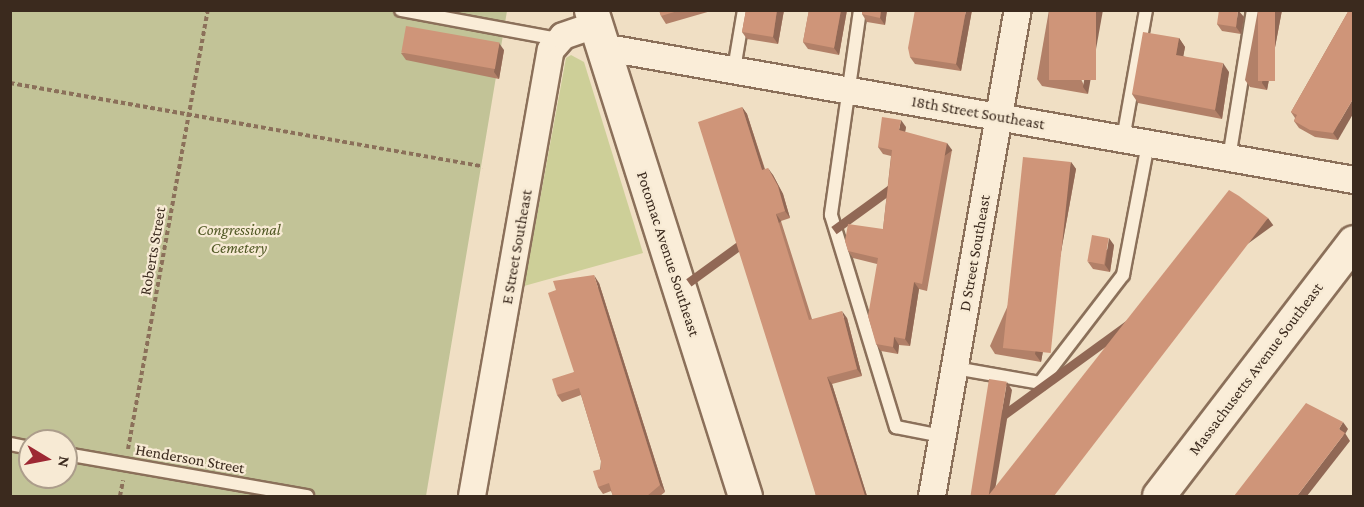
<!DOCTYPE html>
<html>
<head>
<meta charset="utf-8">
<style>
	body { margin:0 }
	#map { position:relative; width:1364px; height:507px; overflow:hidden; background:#f0dfc4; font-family:"Crimson Pro",serif }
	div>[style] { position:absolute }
	.green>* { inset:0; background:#cdcf98 }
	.cemetery>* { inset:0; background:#c2c397 }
	.path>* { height:4px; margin-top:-2px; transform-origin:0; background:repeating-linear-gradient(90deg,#8b705a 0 4.5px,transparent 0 7.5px) }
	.roads { filter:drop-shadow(2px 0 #8b705a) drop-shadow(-2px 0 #8b705a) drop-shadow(0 2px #8b705a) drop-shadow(0 -2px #8b705a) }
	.service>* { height:12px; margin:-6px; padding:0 6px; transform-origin:6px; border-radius:6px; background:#faedd8 }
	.minor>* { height:26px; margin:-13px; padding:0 13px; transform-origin:13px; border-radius:13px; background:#faedd8 }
	.tertiary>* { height:32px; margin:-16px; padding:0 16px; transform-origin:16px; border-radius:16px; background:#faedd8 }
	.secondary>* { height:33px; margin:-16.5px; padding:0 16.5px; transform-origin:16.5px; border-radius:16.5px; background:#faedd8 }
	.wall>* { inset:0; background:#b28068 }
	.shaded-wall>* { inset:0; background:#916855; transform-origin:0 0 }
	.building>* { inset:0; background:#cf9579; transform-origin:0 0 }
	span { translate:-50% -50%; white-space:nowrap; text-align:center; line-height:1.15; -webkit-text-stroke:4.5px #f7ead4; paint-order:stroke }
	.street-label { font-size:16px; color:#3b2a1e }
	.park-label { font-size:16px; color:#505824; font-style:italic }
	.frame { position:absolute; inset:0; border:12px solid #3b2a1e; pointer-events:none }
	.north { position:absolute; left:18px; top:429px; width:60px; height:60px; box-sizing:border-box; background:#f7ead4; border:2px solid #ac9d8b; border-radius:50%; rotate:100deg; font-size:16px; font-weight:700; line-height:24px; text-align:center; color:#3b2a1e }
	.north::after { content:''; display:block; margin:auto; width:21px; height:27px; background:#9d2833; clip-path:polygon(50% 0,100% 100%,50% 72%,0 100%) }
</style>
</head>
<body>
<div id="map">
	<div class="green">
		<i style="clip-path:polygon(571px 55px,584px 62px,643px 253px,524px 286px,566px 58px)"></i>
	</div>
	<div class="cemetery">
		<i style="clip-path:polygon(evenodd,10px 11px,507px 11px,426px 496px,11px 496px,10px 11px,30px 441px,66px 441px,66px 477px,30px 477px,30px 441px)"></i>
	</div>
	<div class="path">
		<i style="left:10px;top:83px;width:480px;rotate:10deg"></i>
		<i style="left:128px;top:449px;width:446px;rotate:-79.7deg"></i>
		<i style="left:120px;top:496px;width:16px;rotate:-79deg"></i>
	</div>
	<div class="roads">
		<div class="service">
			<i style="left:401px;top:10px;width:160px;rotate:10.5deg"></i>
			<i style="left:860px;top:10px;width:207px;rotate:98.1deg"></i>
			<i style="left:831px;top:215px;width:222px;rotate:73deg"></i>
			<i style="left:896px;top:427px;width:47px;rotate:11.1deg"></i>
			<i style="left:734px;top:69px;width:60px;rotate:-80.4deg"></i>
			<i style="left:1123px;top:139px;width:131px;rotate:-79.9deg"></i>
			<i style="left:1229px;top:158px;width:150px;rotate:-80.8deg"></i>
			<i style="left:955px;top:368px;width:86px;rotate:10deg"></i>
			<i style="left:1040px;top:383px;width:136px;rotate:-52.5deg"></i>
			<i style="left:1123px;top:275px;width:133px;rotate:-79.2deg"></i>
			<i style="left:10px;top:444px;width:20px;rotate:11deg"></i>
			<i style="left:66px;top:454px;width:245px;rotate:9.9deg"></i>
		</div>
		<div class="minor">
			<i style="left:602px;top:47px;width:764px;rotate:10.03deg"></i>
			<i style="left:472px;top:496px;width:453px;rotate:-80deg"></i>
			<i style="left:551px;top:50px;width:18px;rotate:-49deg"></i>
			<i style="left:563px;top:36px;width:34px;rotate:-19deg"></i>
			<i style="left:932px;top:496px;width:494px;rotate:-80deg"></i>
		</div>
		<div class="tertiary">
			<i style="left:1159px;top:496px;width:320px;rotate:-52.5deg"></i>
		</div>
		<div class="secondary">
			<i style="left:591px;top:10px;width:510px;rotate:72.42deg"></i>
		</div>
	</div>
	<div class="wall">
		<i style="clip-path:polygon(659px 10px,711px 11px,666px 24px,661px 16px)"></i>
		<i style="clip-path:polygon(746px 10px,784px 10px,778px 44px,747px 39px,742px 32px)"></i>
		<i style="clip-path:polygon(809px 10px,847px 10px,839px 55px,808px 49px,803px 42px)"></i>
		<i style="clip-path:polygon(887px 10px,885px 25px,867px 22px,862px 14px)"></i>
		<i style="clip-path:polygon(972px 10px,961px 71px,915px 64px,910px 57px)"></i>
		<i style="clip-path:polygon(1049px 10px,1088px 94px,1042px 86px,1037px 79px)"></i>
		<i style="clip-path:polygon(1258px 10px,1282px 10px,1267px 90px,1250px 87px,1245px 80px)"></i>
		<i style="clip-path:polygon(1349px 10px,1338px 140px,1315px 137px,1299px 128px,1294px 121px,1295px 118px,1291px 112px)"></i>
		<i style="clip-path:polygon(1244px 17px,1241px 34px,1222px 31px,1217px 24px)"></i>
		<i style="clip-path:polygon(1179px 38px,1185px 47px,1183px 56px,1229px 72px,1222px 119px,1138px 103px,1132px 94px)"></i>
		<i style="clip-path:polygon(504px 50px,499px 79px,406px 60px,401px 53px)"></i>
		<i style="clip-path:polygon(742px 107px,747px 114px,765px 169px,773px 175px,783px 194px,790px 218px,781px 221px,812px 319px,847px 318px,862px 376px,832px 384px,867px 496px,816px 496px)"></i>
		<i style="clip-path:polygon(906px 127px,905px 132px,952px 150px,927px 291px,919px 289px,910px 346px,899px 345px,898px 354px,881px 351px,876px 344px,877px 264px,853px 258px,848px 251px,883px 229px,891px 156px,883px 154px,878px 147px)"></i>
		<i style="clip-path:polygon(1071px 162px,1076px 169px,1041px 362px,995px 354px,990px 346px)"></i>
		<i style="clip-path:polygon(1114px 245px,1110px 272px,1093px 269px,1088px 262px)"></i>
		<i style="clip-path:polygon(599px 283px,665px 492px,660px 496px,613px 496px,611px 491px,603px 494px,598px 487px,601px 461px,581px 395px,562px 402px,557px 395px,574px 372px)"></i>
	</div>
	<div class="shaded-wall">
		<i style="clip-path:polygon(777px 10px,784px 10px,778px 44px,773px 37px)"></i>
		<i style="clip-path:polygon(841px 10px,847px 10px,839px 55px,834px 48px)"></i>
		<i style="clip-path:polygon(881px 10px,887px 10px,885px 25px,880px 18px)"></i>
		<i style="clip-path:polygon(966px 10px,972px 10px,961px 71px,956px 64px)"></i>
		<i style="clip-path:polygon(1096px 10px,1103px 10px,1088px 94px,1083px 87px)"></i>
		<i style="clip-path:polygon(1238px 10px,1244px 17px,1241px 34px,1236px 27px)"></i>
		<i style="clip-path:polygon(1275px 10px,1282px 10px,1267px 90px,1262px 83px)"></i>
		<i style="clip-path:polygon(1179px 38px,1185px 47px,1182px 64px,1176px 55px)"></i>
		<i style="clip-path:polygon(499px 43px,504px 50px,499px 79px,494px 72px)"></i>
		<i style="clip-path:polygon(1223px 63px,1229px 72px,1222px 119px,1215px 110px)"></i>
		<i style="clip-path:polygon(1353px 99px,1353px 114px,1338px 140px,1333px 133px)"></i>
		<i style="clip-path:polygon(742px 107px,747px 114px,767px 177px,762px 170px)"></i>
		<i style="clip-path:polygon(901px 120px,906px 127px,904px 138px,899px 130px)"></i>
		<i style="left:947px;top:143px;width:9px;height:143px;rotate:54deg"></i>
		<i style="clip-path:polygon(1071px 162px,1076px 169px,1041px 362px,1035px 354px)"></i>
		<i style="clip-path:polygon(768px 168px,773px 175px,783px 194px,790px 218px,785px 211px)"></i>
		<i style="left:776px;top:214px;width:9px;height:111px;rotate:54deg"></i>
		<i style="left:1268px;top:218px;width:9px;height:351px;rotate:54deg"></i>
		<i style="clip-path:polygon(1109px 238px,1114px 245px,1110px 272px,1105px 265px)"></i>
		<i style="clip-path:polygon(594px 275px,599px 283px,665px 492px,660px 485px)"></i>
		<i style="clip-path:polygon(914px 282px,919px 289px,910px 346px,905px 339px)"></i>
		<i style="clip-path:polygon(842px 311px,847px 318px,862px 376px,857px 369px)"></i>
		<i style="clip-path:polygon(894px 337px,899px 345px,898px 354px,893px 347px)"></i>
		<i style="clip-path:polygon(827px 377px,832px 384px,867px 496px,865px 496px)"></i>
		<i style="clip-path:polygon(1007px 382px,1012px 390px,994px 496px,987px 496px)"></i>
		<i style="clip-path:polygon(1343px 422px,1348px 429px,1344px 436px,1339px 429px)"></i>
		<i style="clip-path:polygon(1345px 433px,1350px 441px,1307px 496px,1297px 496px)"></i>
	</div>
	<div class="building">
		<i style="clip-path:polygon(659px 10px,681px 10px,661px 16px)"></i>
		<i style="clip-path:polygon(746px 10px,777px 10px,773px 37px,742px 32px)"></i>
		<i style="clip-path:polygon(809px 10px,841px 10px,834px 48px,803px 42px)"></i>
		<i style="clip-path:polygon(862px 10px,881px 10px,880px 18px,862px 14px)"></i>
		<i style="clip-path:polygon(915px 10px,966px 10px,956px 64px,910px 57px,908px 48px)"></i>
		<i style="left:1049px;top:10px;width:47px;height:70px"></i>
		<i style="clip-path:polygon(1219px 10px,1238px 10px,1236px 27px,1217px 24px)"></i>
		<i style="left:1258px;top:10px;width:17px;height:71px"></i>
		<i style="clip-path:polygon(1349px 10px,1353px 10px,1353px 99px,1333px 133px,1310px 130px,1294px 121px,1297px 115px,1291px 112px)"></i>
		<i style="left:406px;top:26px;width:95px;height:27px;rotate:10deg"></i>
		<i style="clip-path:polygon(1143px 32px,1179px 38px,1176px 55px,1223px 63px,1215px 110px,1132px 94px)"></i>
		<i style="clip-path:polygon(742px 107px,762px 170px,768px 168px,778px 186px,785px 211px,776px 214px,809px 320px,842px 311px,857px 369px,827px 377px,865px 496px,816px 496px,698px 122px)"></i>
		<i style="clip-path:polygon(882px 117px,901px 120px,899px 130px,947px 143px,922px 284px,914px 282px,905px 339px,894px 337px,893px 347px,876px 344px,868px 316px,878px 258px,848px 251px,845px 241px,848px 224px,883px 229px,892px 150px,878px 147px)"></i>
		<i style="left:1023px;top:157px;width:48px;height:192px;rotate:6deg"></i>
		<i style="clip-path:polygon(1229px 190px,1239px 196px,1268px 218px,1054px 496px,988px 496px)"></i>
		<i style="left:1092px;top:235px;width:17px;height:27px;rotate:10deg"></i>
		<i style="clip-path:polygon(594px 275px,660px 485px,647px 496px,613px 496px,609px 483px,598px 487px,593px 471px,601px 469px,601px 461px,579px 388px,557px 395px,552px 379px,574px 372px,548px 293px,556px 290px,553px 281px)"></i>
		<i style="left:989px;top:379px;width:18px;height:119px;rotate:9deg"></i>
		<i style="clip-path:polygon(1306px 403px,1343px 422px,1339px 429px,1345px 433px,1297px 496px,1234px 496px)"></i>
	</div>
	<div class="street-label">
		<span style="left:978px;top:113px;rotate:10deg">18th Street Southeast</span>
		<span style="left:517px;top:247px;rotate:-80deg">E Street Southeast</span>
		<span style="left:153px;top:251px;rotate:-80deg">Roberts Street</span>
		<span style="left:975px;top:253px;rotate:-80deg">D Street Southeast</span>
		<span style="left:668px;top:254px;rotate:72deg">Potomac Avenue Southeast</span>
		<span style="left:1256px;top:369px;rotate:-53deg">Massachusetts Avenue Southeast</span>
		<span style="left:190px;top:459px;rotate:10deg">Henderson Street</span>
	</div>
	<div class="park-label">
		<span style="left:239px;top:239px">Congressional<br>Cemetery</span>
	</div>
	<div class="frame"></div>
	<div class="north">N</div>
</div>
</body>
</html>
